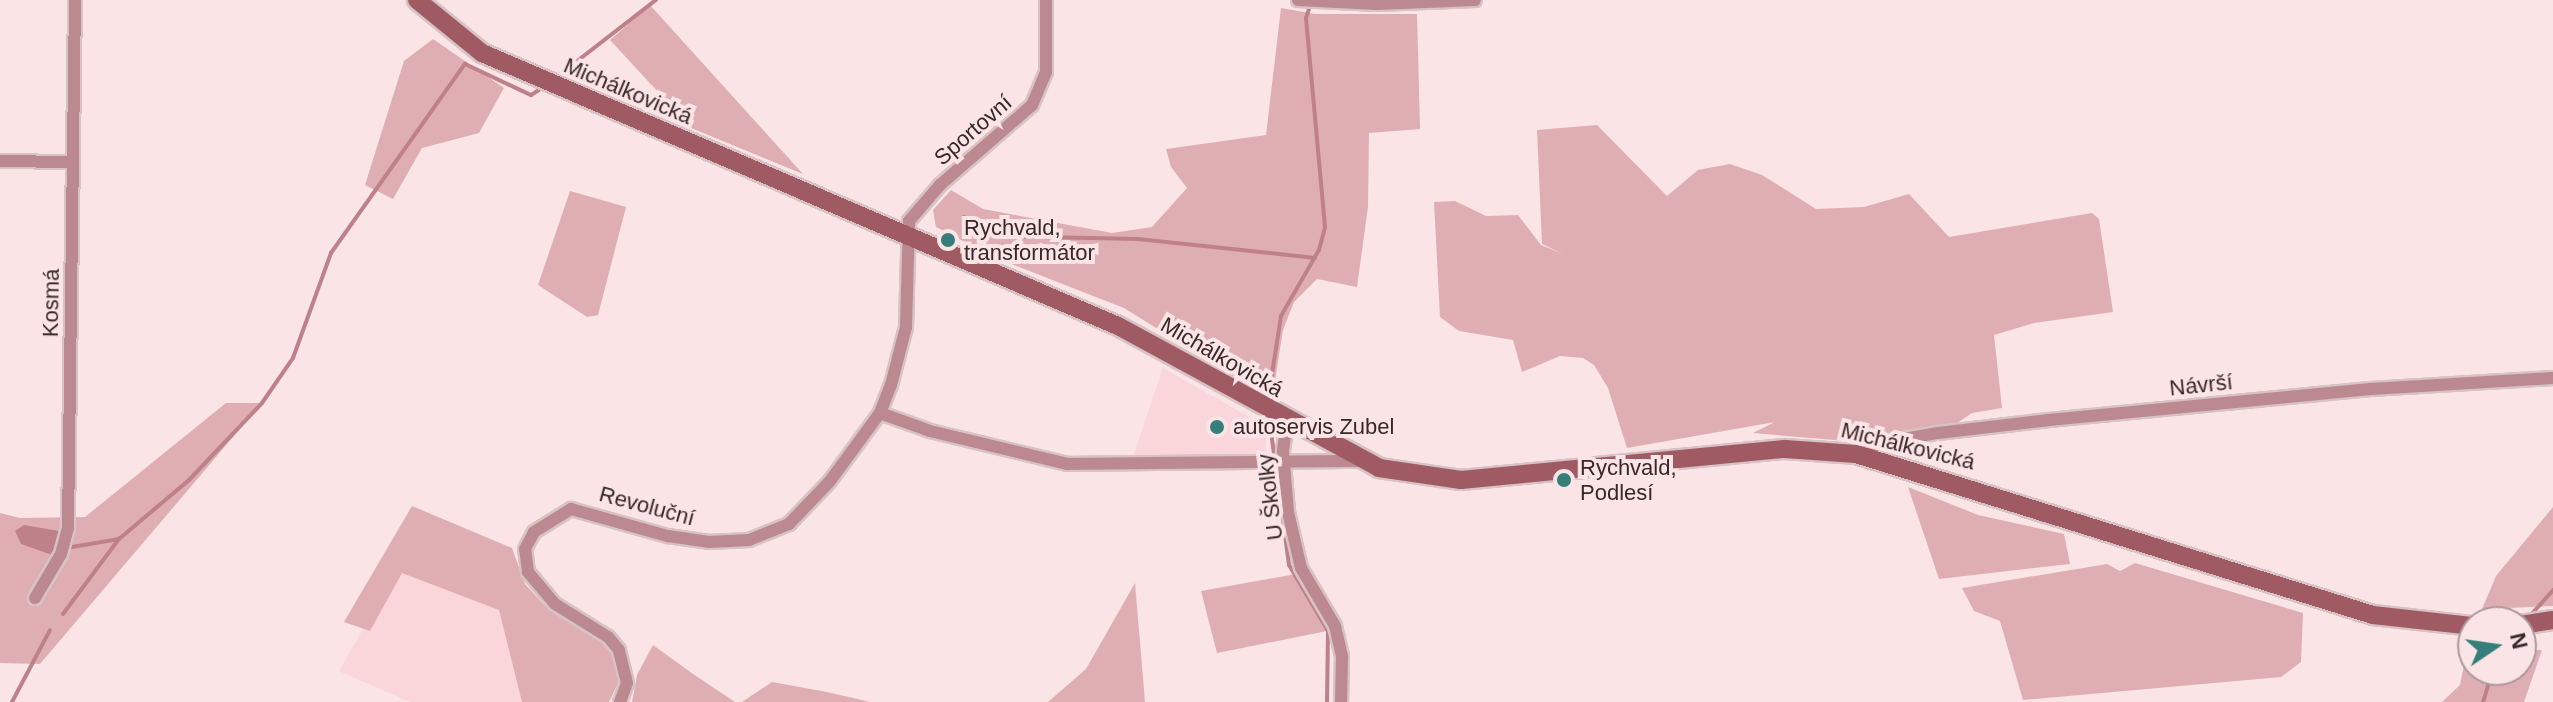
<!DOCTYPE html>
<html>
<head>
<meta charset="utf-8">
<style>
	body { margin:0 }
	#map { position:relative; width:2553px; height:702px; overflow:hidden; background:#fae4e6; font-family:Arial,sans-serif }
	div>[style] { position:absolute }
	.built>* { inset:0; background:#fad6da }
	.green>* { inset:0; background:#dfaeb3 }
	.water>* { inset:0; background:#be8189 }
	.stream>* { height:4px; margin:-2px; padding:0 2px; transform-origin:2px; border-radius:2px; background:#be8189 }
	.roads { filter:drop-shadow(2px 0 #d7c2c4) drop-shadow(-2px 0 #d7c2c4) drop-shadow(0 2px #d7c2c4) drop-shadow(0 -2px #d7c2c4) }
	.street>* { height:12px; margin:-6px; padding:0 6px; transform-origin:6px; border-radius:6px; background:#bb898f }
	.secondary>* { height:18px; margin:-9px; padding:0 9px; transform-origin:9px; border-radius:9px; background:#a05a64 }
	.dots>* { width:22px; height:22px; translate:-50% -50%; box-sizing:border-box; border:4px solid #fae4e6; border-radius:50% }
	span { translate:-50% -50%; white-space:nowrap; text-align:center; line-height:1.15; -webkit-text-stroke:8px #fae4e6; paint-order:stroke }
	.street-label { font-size:22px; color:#37292b }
	.poi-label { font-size:22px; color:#37292b }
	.left { translate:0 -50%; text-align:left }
	.north { position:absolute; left:2457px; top:606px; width:80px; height:80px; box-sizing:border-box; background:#fae4e6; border:2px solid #ac999b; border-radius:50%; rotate:77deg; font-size:22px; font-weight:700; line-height:32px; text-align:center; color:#37292b }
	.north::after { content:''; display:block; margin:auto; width:28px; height:36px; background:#357e7a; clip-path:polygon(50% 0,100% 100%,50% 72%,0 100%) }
</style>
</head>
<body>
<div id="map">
	<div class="built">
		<i style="clip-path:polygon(1163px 368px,1267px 427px,1265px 460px,1133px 457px)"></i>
		<i style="clip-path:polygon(403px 559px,507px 567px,533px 702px,410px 702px,339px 671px)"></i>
	</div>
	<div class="green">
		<i style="clip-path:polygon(650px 5px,803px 174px,679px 123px,683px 119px,610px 40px)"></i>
		<i style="clip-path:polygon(1281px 8px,1315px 14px,1417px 14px,1420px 129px,1369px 133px,1368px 207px,1357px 287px,1317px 279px,1294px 302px,1283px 330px,1272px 400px,1124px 308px,996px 258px,936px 227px,933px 210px,951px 190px,983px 209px,1112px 233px,1152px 227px,1187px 188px,1171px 167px,1166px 149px,1266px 135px)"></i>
		<i style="clip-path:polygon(433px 39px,504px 88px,479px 133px,422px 148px,393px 199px,365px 185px,404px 61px)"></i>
		<i style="clip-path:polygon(1597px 125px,1667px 196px,1698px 170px,1730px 164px,1762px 175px,1816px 209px,1864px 207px,1909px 194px,1949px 237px,2092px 213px,2099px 219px,2113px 312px,2034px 323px,1994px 335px,2002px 408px,1972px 413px,1954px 425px,1858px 442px,1753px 433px,1775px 422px,1627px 448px,1608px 388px,1594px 365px,1583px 358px,1560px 356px,1522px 372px,1513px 340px,1459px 331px,1440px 317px,1434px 202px,1455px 201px,1486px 216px,1518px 215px,1541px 245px,1563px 254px,1542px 244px,1537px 130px)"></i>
		<i style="clip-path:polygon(570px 191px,626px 207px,598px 315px,587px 317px,538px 285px)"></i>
		<i style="clip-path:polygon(226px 403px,262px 403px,40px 664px,0 663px,0 513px,20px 518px,85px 517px)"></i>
		<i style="clip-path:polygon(1908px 487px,1978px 515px,2064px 534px,2070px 564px,1939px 579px)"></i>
		<i style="clip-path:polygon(412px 506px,512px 548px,525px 584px,548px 609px,601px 642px,617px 660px,621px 677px,609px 702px,522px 702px,499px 610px,402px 573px,370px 631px,344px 622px)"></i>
		<i style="clip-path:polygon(2553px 507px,2553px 606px,2482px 609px,2496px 576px)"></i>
		<i style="clip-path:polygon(2135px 563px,2303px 613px,2301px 662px,2281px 677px,2023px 700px,2000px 621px,1974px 611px,1962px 588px,2107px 564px,2120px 571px)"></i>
		<i style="clip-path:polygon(1296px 574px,1332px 630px,1217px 653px,1201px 591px)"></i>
		<i style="clip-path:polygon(1135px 583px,1145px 702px,1048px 702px,1086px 669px)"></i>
		<i style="clip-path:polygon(653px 645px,693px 674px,735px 702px,632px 702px,637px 675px)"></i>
		<i style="clip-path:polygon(2467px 650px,2473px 650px,2473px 670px,2521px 670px,2521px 650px,2542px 650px,2524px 702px,2442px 702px,2460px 685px)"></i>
		<i style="clip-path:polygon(772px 682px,827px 692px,870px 702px,742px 702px)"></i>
	</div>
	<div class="water">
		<i style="clip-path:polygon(24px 525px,59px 531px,55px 556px,21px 544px,15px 531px)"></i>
	</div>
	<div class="stream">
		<i style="left:554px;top:79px;width:129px;rotate:-37.8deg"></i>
		<i style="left:964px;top:217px;width:39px;rotate:29deg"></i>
		<i style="left:998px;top:236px;width:140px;rotate:1.2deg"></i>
		<i style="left:1138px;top:239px;width:178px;rotate:6.1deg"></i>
		<i style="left:1268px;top:400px;width:85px;rotate:-81.2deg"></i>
		<i style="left:1281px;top:316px;width:76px;rotate:-60.1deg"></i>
		<i style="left:1319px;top:250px;width:24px;rotate:-75deg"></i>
		<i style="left:1325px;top:227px;width:210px;rotate:-95.2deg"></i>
		<i style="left:1306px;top:18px;width:16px;rotate:-72deg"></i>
		<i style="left:1269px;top:417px;width:149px;rotate:82.3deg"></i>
		<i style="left:1289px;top:565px;width:77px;rotate:59.4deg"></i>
		<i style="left:1328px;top:631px;width:71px;rotate:90.8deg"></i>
		<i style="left:66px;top:548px;width:54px;rotate:-9.6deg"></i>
		<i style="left:63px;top:614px;width:94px;rotate:-53.3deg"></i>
		<i style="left:119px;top:539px;width:92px;rotate:-40.1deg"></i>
		<i style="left:189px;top:480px;width:106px;rotate:-46.5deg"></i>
		<i style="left:262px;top:403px;width:55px;rotate:-55.4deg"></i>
		<i style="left:293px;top:358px;width:112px;rotate:-70.1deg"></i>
		<i style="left:331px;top:253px;width:232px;rotate:-54.7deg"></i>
		<i style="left:465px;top:64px;width:73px;rotate:25.2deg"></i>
		<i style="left:531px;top:95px;width:15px;rotate:-32deg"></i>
		<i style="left:2528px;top:618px;width:38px;rotate:-48deg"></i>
		<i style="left:12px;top:702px;width:81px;rotate:-62.2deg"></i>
		<i style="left:2483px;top:702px;width:34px;rotate:-73deg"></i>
	</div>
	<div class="roads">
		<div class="street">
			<i style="left:1298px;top:0;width:79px;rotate:2.9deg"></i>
			<i style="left:1377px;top:4px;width:98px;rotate:-2.3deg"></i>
			<i style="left:0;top:161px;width:72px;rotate:0.8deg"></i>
			<i style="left:880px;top:413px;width:53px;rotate:19.8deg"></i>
			<i style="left:930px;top:431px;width:141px;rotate:13.5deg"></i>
			<i style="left:1067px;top:464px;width:295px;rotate:-0.6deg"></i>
			<i style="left:1287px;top:422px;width:30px;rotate:98deg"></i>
			<i style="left:1283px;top:452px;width:60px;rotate:85.2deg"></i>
			<i style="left:1288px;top:512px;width:57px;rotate:76.9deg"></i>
			<i style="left:1301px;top:568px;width:67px;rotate:59.6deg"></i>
			<i style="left:1335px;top:626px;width:31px;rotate:77deg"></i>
			<i style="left:1342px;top:656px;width:46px;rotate:91.2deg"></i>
			<i style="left:1856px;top:454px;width:27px;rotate:-24deg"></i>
			<i style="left:1881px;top:443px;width:58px;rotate:-10deg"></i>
			<i style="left:1938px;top:433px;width:112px;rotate:-6.7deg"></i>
			<i style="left:2049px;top:420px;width:323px;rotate:-5.5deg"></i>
			<i style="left:2371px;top:389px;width:182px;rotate:-3.5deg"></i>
			<i style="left:35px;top:598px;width:51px;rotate:-59.4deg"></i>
			<i style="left:61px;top:554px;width:27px;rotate:-75deg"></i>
			<i style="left:68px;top:528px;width:528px;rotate:-89.24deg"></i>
			<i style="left:620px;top:702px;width:20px;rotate:-70deg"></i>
			<i style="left:627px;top:683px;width:34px;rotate:-104deg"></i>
			<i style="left:619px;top:650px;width:17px;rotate:-130deg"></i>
			<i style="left:608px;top:637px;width:62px;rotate:-148.1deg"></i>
			<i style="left:555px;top:604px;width:42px;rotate:-130.2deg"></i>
			<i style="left:528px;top:572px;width:23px;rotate:-97deg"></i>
			<i style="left:525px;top:549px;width:19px;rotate:-62deg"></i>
			<i style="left:534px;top:532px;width:44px;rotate:-31.9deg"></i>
			<i style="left:571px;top:509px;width:101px;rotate:15.6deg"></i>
			<i style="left:668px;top:536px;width:41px;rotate:8.3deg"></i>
			<i style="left:709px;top:542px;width:40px;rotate:-2.9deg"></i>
			<i style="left:749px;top:540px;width:43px;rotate:-21.8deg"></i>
			<i style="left:789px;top:524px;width:59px;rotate:-46.4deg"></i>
			<i style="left:830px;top:481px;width:84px;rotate:-53.7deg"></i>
			<i style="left:880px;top:413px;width:30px;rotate:-69deg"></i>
			<i style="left:891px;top:385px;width:60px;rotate:-75.5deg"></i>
			<i style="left:906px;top:327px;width:106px;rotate:-88.4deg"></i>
			<i style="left:909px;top:221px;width:48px;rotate:-49.3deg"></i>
			<i style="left:940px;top:185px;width:122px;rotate:-41deg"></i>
			<i style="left:1032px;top:105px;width:36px;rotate:-67deg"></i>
			<i style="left:1046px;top:72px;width:72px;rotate:-90deg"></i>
		</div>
		<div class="secondary">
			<i style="left:417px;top:0;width:84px;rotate:39.2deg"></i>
			<i style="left:482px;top:53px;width:692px;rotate:23.23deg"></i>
			<i style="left:1118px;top:326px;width:297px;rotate:28.5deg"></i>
			<i style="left:1379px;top:468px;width:83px;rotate:8.3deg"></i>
			<i style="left:1461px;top:480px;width:325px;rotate:-5.5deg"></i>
			<i style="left:1785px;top:449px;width:71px;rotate:4deg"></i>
			<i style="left:1856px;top:454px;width:541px;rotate:17.3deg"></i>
			<i style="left:2373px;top:615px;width:101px;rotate:6.3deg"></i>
			<i style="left:2521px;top:625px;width:32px;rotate:-9deg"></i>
		</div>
	</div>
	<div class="dots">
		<i style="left:948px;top:240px;background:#357e7a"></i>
		<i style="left:1217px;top:427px;background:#357e7a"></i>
		<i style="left:1564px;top:480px;background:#357e7a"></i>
	</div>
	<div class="street-label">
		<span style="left:628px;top:91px;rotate:23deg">Michálkovická</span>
		<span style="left:973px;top:130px;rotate:-41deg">Sportovní</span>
		<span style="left:51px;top:303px;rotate:-89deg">Kosmá</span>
		<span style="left:1222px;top:357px;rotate:30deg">Michálkovická</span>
		<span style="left:2201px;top:385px;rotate:-6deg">Návrší</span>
		<span style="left:1908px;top:446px;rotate:14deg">Michálkovická</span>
		<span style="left:1270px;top:497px;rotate:-97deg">U Školky</span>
		<span style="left:647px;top:506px;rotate:15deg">Revoluční</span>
	</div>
	<div class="poi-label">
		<span class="left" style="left:964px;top:240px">Rychvald,<br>transformátor</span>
		<span class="left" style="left:1233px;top:427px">autoservis Zubel</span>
		<span class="left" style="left:1580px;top:480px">Rychvald,<br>Podlesí</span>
	</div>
	<div class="north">N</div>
</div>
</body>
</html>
